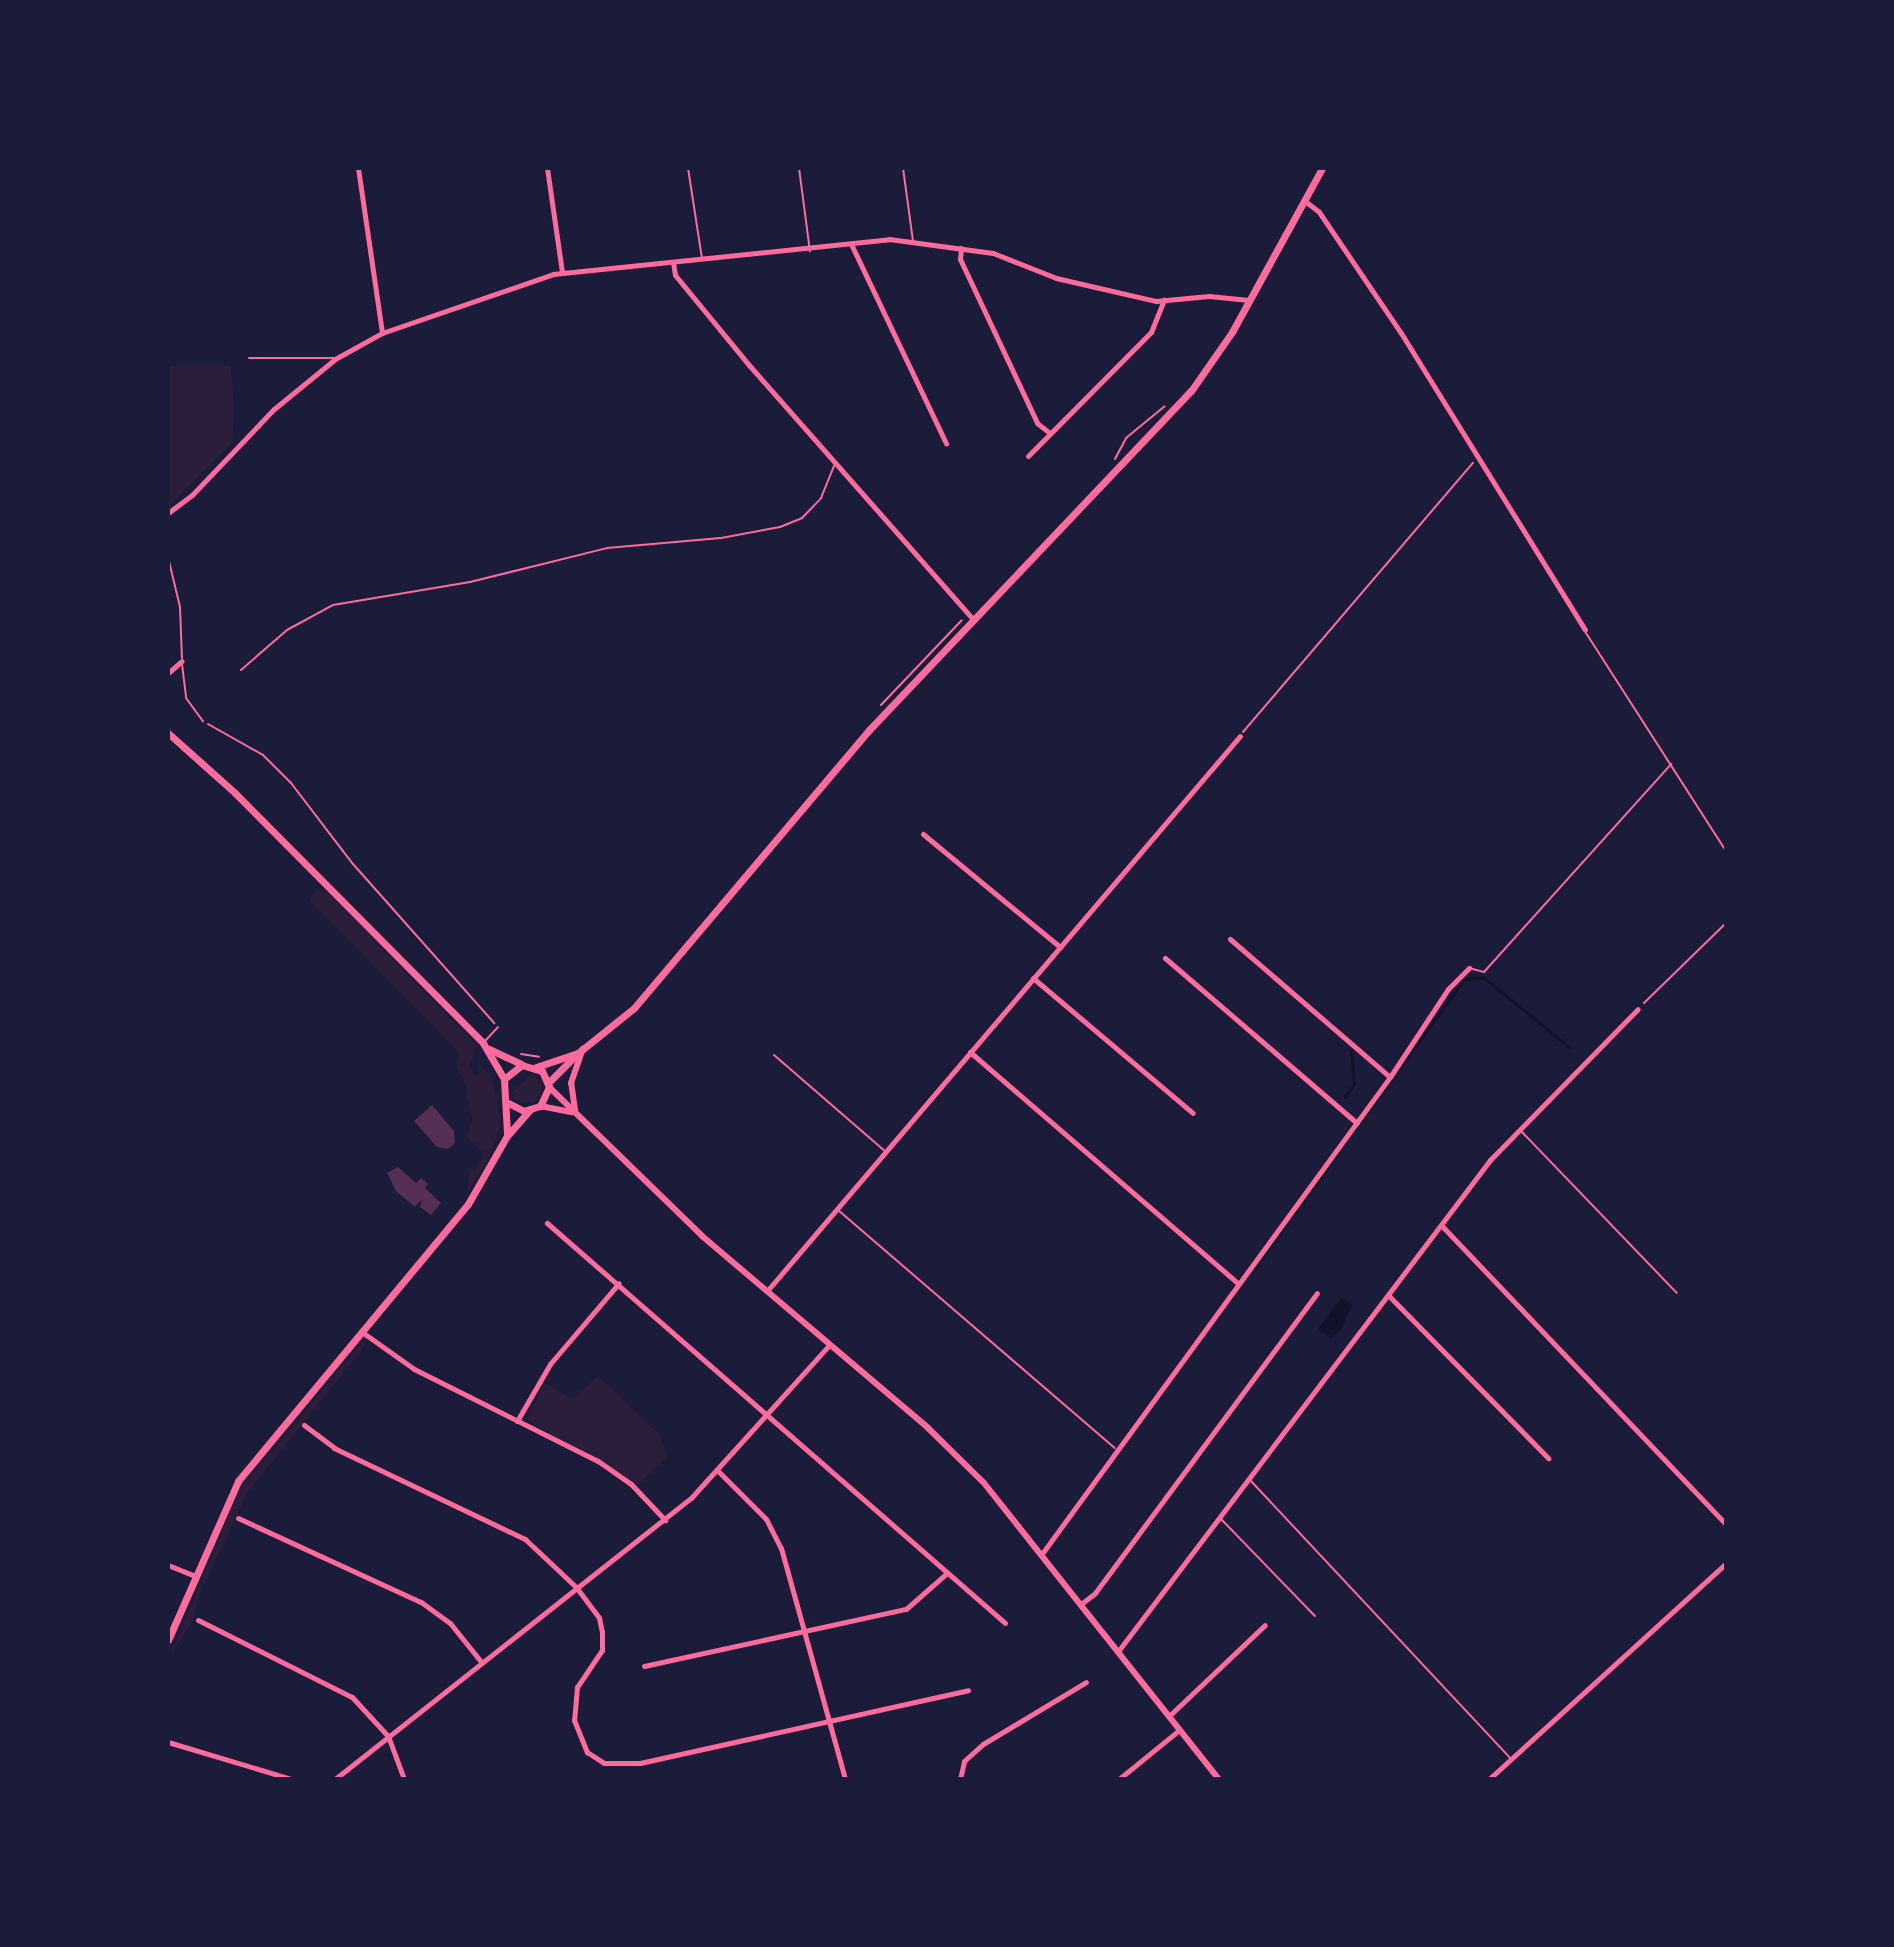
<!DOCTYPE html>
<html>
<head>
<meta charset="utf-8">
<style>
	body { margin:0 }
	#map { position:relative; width:1894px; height:1947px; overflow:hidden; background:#1b1b3a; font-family:"Roboto Serif",serif }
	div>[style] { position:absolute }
	.green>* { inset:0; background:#2a1e3b }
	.water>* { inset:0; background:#12122b }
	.stream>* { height:3px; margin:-1.5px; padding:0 1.5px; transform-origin:1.5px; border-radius:1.5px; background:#12122b }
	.building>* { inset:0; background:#542f53 }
	.path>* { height:2px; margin:-1px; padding:0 1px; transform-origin:1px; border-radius:1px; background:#ff6b9d }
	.service>* { height:2px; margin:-1px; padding:0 1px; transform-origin:1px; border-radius:1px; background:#ff6b9d }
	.minor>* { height:5px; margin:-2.5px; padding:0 2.5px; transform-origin:2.5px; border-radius:2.5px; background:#ff6b9d }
	.tertiary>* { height:6px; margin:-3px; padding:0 3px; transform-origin:3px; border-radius:3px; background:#ff6b9d }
	.secondary>* { height:7px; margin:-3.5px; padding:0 3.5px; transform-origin:3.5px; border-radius:3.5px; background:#ff6b9d }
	span { translate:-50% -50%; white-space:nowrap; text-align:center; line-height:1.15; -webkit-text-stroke:7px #1b1b3a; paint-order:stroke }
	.frame { position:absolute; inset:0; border:170px solid #1b1b3a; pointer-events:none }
</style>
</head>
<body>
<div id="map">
	<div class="green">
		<i style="clip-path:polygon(168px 366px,231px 366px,234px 412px,232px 443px,168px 507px)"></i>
		<i style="clip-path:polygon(317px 890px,327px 892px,477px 1046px,470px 1066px,474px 1076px,480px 1075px,478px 1062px,492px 1077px,501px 1124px,489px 1159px,467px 1193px,469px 1171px,476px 1171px,484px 1153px,467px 1137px,472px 1120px,464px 1080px,456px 1067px,460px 1053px,309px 900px)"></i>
		<i style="clip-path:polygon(533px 1073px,542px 1085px,541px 1096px,533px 1103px,517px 1101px,511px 1093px)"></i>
		<i style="clip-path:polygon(364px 1340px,365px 1346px,247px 1493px,198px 1598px,193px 1621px,170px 1656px,240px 1489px)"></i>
		<i style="clip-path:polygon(598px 1376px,658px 1433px,668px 1456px,638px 1485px,527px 1420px,545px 1383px,573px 1399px)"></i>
	</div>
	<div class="water">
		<i style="clip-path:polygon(1342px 1297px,1352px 1305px,1342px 1328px,1331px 1338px,1318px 1329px)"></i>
	</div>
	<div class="stream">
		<i style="left:1345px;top:1097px;width:16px;rotate:-55deg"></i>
		<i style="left:1354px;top:1084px;width:34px;rotate:-95deg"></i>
		<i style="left:1255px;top:1268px;width:357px;rotate:-54.1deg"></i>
		<i style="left:1464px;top:979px;width:19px;rotate:-6deg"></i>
		<i style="left:1483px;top:977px;width:112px;rotate:39.2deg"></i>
	</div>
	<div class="building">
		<i style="clip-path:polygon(432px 1105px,454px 1131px,455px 1143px,448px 1149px,437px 1147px,414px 1121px)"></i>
		<i style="clip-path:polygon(398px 1167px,416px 1183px,421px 1178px,428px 1184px,425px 1188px,441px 1203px,431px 1215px,420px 1207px,422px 1199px,415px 1207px,396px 1191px,387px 1173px)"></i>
	</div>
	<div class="path">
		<i style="left:1115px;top:459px;width:24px;rotate:-62deg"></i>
		<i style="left:1126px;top:438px;width:50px;rotate:-39.4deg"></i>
		<i style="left:881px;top:705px;width:117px;rotate:-46.4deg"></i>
		<i style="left:208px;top:724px;width:63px;rotate:29.4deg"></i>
		<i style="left:263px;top:755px;width:40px;rotate:45deg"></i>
		<i style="left:291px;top:783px;width:102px;rotate:52.6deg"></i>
		<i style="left:353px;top:864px;width:213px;rotate:48.4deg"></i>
		<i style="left:1243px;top:732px;width:354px;rotate:-49.5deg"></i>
		<i style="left:1644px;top:1003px;width:115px;rotate:-44.3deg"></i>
		<i style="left:521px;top:1054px;width:18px;rotate:9deg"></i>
	</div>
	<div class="service">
		<i style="left:688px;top:168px;width:91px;rotate:81.2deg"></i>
		<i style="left:799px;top:168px;width:84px;rotate:82.5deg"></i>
		<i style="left:903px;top:168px;width:74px;rotate:82.2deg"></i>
		<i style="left:249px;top:358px;width:85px"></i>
		<i style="left:168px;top:557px;width:51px;rotate:76.5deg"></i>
		<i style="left:180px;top:607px;width:51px;rotate:87.8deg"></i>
		<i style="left:1586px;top:633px;width:259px;rotate:57.3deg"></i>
		<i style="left:182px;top:664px;width:34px;rotate:83deg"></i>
		<i style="left:186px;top:698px;width:29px;rotate:54deg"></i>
		<i style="left:241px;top:670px;width:61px;rotate:-41deg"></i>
		<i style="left:287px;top:630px;width:52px;rotate:-28.5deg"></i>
		<i style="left:333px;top:605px;width:139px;rotate:-9.5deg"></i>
		<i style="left:470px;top:582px;width:141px;rotate:-13.9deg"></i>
		<i style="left:607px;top:548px;width:114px;rotate:-5deg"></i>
		<i style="left:721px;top:538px;width:60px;rotate:-10.6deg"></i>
		<i style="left:780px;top:527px;width:24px;rotate:-22deg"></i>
		<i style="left:802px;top:518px;width:28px;rotate:-46deg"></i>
		<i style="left:821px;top:498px;width:35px;rotate:-68deg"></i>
		<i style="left:1469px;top:968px;width:16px;rotate:15deg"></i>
		<i style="left:1484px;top:972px;width:280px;rotate:-48deg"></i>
		<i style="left:485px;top:1041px;width:19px;rotate:-47deg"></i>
		<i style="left:774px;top:1055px;width:147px;rotate:40.9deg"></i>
		<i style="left:1520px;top:1130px;width:226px;rotate:46.1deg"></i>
		<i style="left:838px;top:1210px;width:365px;rotate:40.7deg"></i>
		<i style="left:1250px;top:1480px;width:382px;rotate:46.9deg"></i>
		<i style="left:1221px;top:1519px;width:135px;rotate:45.9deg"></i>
	</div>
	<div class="minor">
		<i style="left:358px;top:168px;width:167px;rotate:81.7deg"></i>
		<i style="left:547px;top:168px;width:105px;rotate:81.8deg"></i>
		<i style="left:1305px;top:201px;width:18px;rotate:38deg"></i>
		<i style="left:1319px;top:212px;width:146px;rotate:55.9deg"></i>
		<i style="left:1401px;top:333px;width:349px;rotate:58.2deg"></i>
		<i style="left:851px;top:244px;width:221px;rotate:64.5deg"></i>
		<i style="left:961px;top:248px;width:11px;rotate:95deg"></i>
		<i style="left:960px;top:259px;width:181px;rotate:64.8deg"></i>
		<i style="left:1037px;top:423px;width:16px;rotate:38deg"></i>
		<i style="left:673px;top:262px;width:13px;rotate:81deg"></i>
		<i style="left:675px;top:275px;width:117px;rotate:50.6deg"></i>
		<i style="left:749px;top:365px;width:339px;rotate:48.6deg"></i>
		<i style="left:1028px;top:456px;width:175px;rotate:-45.2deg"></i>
		<i style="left:1151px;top:332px;width:35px;rotate:-68deg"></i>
		<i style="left:168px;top:513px;width:30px;rotate:-37deg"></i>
		<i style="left:192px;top:495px;width:119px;rotate:-46.4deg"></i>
		<i style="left:274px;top:409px;width:79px;rotate:-39.3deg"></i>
		<i style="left:335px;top:359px;width:54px;rotate:-29deg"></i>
		<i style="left:382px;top:333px;width:181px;rotate:-19deg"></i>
		<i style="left:553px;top:274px;width:338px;rotate:-5.9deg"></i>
		<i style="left:889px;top:239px;width:105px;rotate:7.7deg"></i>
		<i style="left:993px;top:253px;width:68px;rotate:21.6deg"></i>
		<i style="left:1056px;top:278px;width:103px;rotate:13deg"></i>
		<i style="left:1156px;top:301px;width:53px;rotate:-5.4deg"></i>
		<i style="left:1209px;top:296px;width:40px;rotate:5.7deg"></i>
		<i style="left:168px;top:673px;width:18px;rotate:-41deg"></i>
		<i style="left:923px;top:834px;width:178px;rotate:39.5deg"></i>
		<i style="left:1230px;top:939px;width:211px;rotate:40.8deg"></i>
		<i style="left:1165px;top:958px;width:253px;rotate:40.7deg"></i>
		<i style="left:1033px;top:978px;width:209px;rotate:40.2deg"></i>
		<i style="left:970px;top:1052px;width:354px;rotate:40.8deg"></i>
		<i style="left:547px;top:1223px;width:608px;rotate:41.13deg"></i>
		<i style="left:1442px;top:1226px;width:412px;rotate:46.4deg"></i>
		<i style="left:767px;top:1291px;width:729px;rotate:-49.56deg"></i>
		<i style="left:1390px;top:1297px;width:226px;rotate:45.5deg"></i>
		<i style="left:362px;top:1332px;width:64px;rotate:35.4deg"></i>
		<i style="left:414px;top:1369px;width:206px;rotate:26.6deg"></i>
		<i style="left:598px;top:1461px;width:40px;rotate:34.9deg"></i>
		<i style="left:631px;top:1484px;width:50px;rotate:46.6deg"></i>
		<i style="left:517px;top:1421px;width:66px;rotate:-59.9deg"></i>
		<i style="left:550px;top:1364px;width:106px;rotate:-49.6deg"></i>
		<i style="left:304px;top:1425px;width:38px;rotate:37deg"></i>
		<i style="left:334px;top:1448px;width:212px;rotate:25.5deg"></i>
		<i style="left:525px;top:1539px;width:70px;rotate:43.3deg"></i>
		<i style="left:576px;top:1587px;width:39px;rotate:53deg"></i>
		<i style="left:599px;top:1618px;width:14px;rotate:78deg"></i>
		<i style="left:602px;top:1632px;width:18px;rotate:90deg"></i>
		<i style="left:602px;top:1650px;width:45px;rotate:124deg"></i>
		<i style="left:577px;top:1687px;width:33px;rotate:95deg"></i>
		<i style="left:574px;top:1720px;width:35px;rotate:68deg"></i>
		<i style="left:587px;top:1752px;width:20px;rotate:33deg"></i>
		<i style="left:604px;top:1763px;width:36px"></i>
		<i style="left:640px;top:1763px;width:336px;rotate:-12.5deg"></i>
		<i style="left:717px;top:1470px;width:69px;rotate:45deg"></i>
		<i style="left:766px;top:1519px;width:33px;rotate:63deg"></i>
		<i style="left:781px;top:1548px;width:240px;rotate:74.5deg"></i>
		<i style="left:238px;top:1518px;width:201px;rotate:24.7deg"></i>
		<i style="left:421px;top:1602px;width:36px;rotate:36deg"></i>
		<i style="left:450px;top:1623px;width:51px;rotate:51.3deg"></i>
		<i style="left:1041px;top:1555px;width:592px;rotate:-53.87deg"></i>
		<i style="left:1390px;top:1077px;width:105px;rotate:-56.6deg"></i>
		<i style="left:1448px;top:989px;width:30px;rotate:-45deg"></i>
		<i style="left:168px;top:1565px;width:29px;rotate:22deg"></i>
		<i style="left:1081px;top:1604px;width:18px;rotate:-38deg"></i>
		<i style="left:1095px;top:1593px;width:373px;rotate:-53.5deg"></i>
		<i style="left:198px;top:1620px;width:172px;rotate:26.6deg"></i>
		<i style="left:352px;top:1697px;width:53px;rotate:47.3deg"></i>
		<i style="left:388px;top:1736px;width:46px;rotate:69.6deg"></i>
		<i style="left:1119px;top:1650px;width:615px;rotate:-52.87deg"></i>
		<i style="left:1490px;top:1160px;width:211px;rotate:-45.6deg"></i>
		<i style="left:644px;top:1666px;width:268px;rotate:-12.3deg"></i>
		<i style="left:906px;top:1609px;width:55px;rotate:-41.3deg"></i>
		<i style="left:1169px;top:1716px;width:132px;rotate:-43.5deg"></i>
		<i style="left:168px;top:1742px;width:128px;rotate:16.7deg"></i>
		<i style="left:335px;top:1779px;width:454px;rotate:-38.3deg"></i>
		<i style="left:691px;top:1498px;width:207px;rotate:-47.9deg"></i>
		<i style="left:960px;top:1779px;width:18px;rotate:-77deg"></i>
		<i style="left:964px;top:1761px;width:25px;rotate:-42deg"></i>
		<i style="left:983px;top:1744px;width:120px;rotate:-31deg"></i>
		<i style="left:1119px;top:1779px;width:77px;rotate:-39.2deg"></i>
		<i style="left:1489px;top:1779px;width:321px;rotate:-42.3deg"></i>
	</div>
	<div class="tertiary">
		<i style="left:549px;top:1087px;width:214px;rotate:44.2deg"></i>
		<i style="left:702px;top:1236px;width:297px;rotate:40.3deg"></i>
		<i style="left:928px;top:1428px;width:78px;rotate:44.5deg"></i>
		<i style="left:984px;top:1483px;width:378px;rotate:51.6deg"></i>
		<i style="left:540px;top:1106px;width:33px;rotate:11deg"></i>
		<i style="left:575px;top:1110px;width:27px;rotate:-98deg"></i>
		<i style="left:571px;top:1083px;width:36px;rotate:-71deg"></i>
	</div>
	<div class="secondary">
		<i style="left:168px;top:733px;width:90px;rotate:41.8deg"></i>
		<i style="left:235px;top:793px;width:352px;rotate:45.2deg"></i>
		<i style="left:483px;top:1043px;width:42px;rotate:59.7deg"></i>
		<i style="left:489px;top:1049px;width:35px;rotate:25deg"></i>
		<i style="left:536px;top:1067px;width:44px;rotate:-18.4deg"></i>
		<i style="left:578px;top:1053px;width:72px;rotate:-38.8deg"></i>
		<i style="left:634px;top:1008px;width:364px;rotate:-49.8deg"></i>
		<i style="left:869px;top:730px;width:468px;rotate:-46.5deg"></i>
		<i style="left:1191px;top:391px;width:72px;rotate:-55.2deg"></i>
		<i style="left:1232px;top:332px;width:187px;rotate:-61.2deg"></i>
		<i style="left:549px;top:1082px;width:41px;rotate:-45deg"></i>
		<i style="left:507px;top:1133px;width:54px;rotate:-93.2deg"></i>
		<i style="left:504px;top:1079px;width:23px;rotate:-38deg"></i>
		<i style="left:522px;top:1065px;width:21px;rotate:17deg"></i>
		<i style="left:542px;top:1071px;width:17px;rotate:66deg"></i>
		<i style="left:549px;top:1087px;width:21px;rotate:115deg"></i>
		<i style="left:540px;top:1106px;width:17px;rotate:163deg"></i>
		<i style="left:524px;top:1111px;width:18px;rotate:-153deg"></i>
		<i style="left:168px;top:1640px;width:174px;rotate:-66.2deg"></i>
		<i style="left:238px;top:1481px;width:360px;rotate:-50.3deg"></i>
		<i style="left:468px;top:1204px;width:78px;rotate:-60.2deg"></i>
		<i style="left:507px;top:1136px;width:35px;rotate:-49deg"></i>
	</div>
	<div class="frame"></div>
</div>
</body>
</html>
